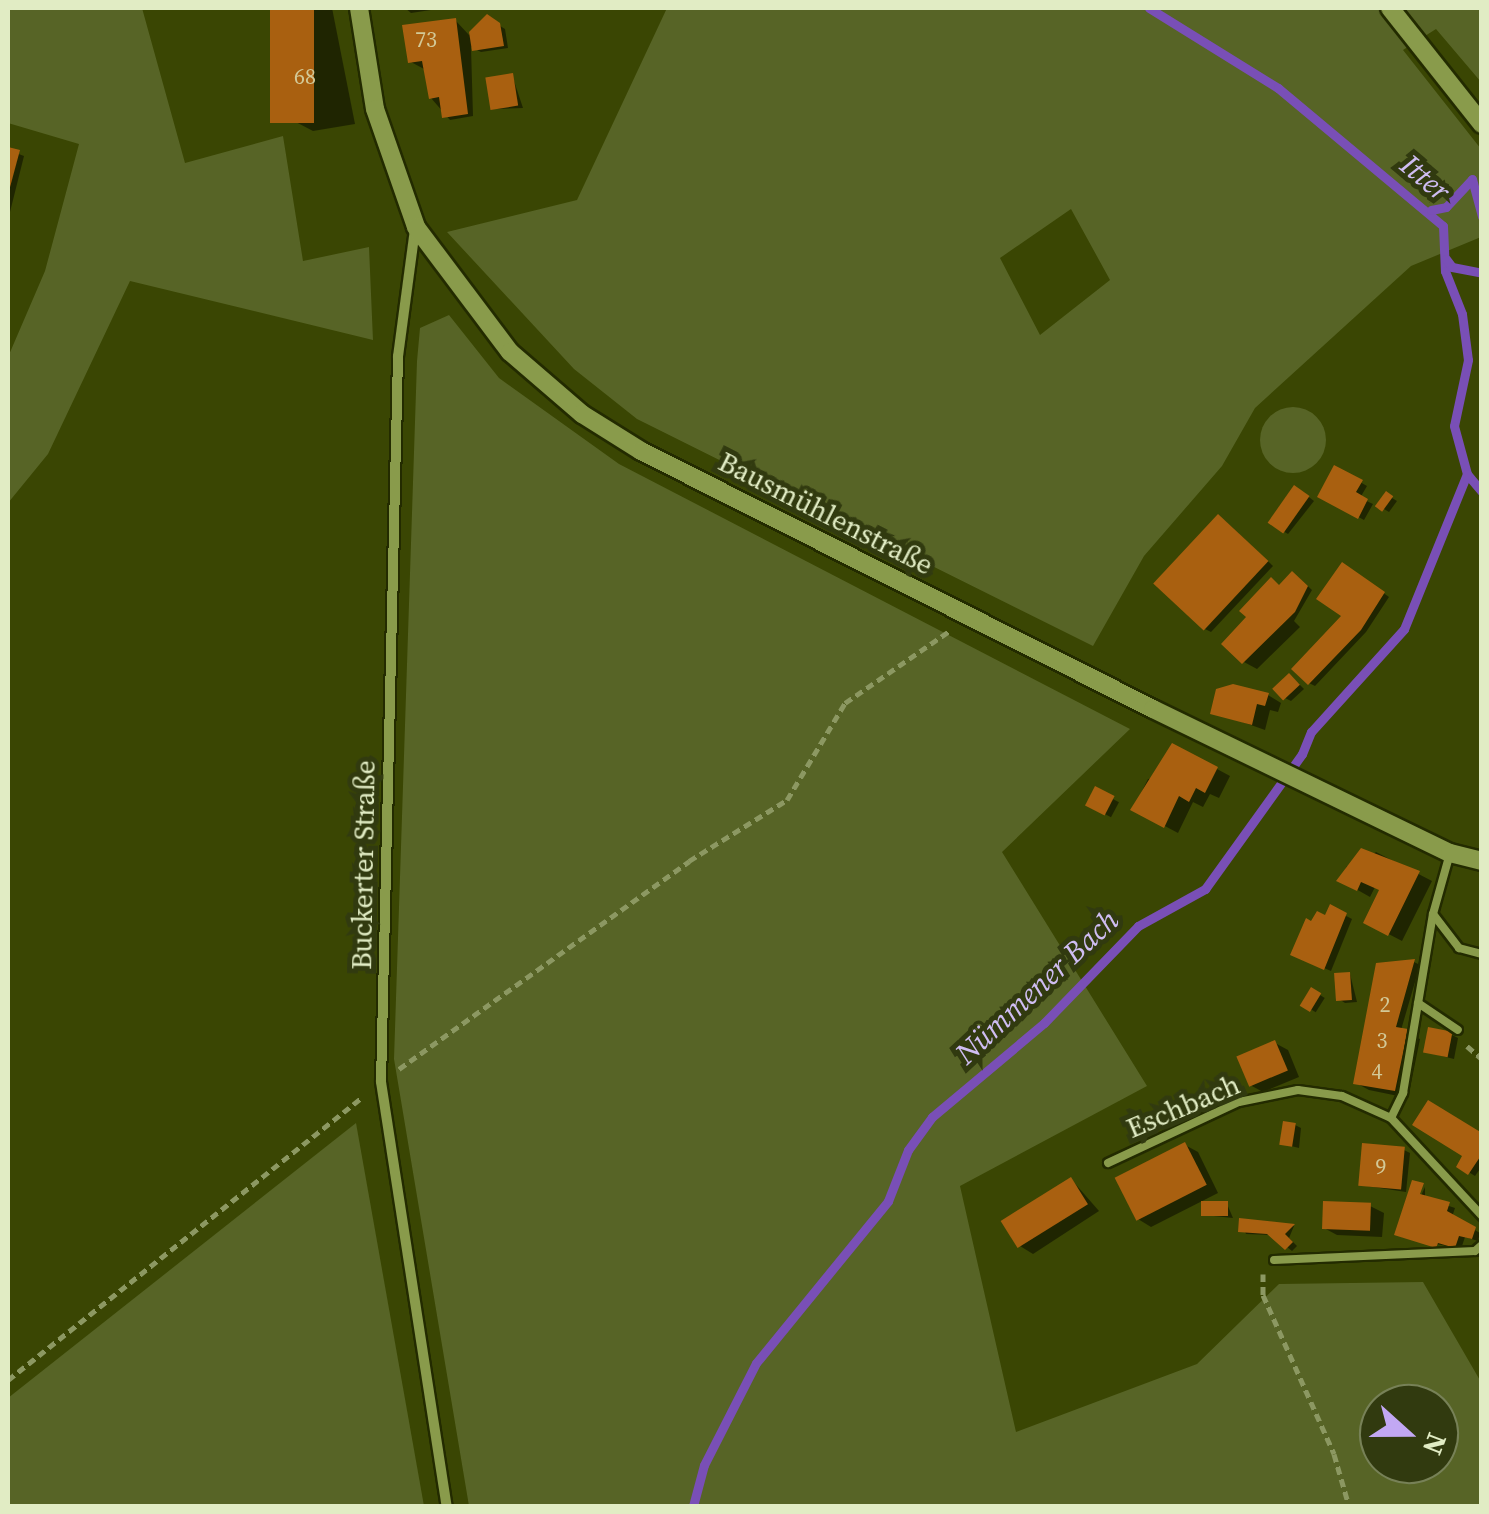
<!DOCTYPE html>
<html>
<head>
<meta charset="utf-8">
<style>
	body { margin:0 }
	#map { position:relative; width:1489px; height:1514px; overflow:hidden; background:#3a4603; font-family:"Source Serif 4",serif }
	div>[style] { position:absolute }
	.green>* { inset:0; background:#576426 }
	.round { border-radius:50% }
	.shadow>* { inset:0; background:#0007; transform-origin:0 0 }
	.stream>* { height:9px; margin:-4.5px; padding:0 4.5px; transform-origin:4.5px; border-radius:4.5px; background:#794fb6 }
	.building>* { inset:0; background:#a96010; transform-origin:0 0 }
	.path>* { height:5px; margin-top:-2.5px; transform-origin:0; background:repeating-linear-gradient(90deg,#8c9862 0 8px,transparent 0 13px) }
	.roads { filter:drop-shadow(2px 0 #232b00) drop-shadow(-2px 0 #232b00) drop-shadow(0 2px #232b00) drop-shadow(0 -2px #232b00) }
	.service>* { height:8px; margin:-4px; padding:0 4px; transform-origin:4px; border-radius:4px; background:#899b4b }
	.minor>* { height:10px; margin:-5px; padding:0 5px; transform-origin:5px; border-radius:5px; background:#899b4b }
	.tertiary>* { height:18px; margin:-9px; padding:0 9px; transform-origin:9px; border-radius:9px; background:#899b4b }
	span { translate:-50% -50%; white-space:nowrap; text-align:center; line-height:1.15; -webkit-text-stroke:10px #313a0f; paint-order:stroke }
	.number-label { font-size:22px; color:#d3c997 }
	.number-label span { -webkit-text-stroke-width:0 }
	.street-label { font-size:28px; color:#e1ecc4 }
	.water-label { font-size:30px; color:#cfbdf2; font-style:italic }
	.frame { position:absolute; inset:0; border:10px solid #e1ecc4; pointer-events:none }
	.north { position:absolute; left:1359px; top:1384px; width:100px; height:100px; box-sizing:border-box; background:#313a0f; border:2px solid #778157; border-radius:50%; rotate:111deg; font-size:28px; font-weight:700; line-height:40px; text-align:center; color:#e1ecc4 }
	.north::after { content:''; display:block; margin:auto; width:35px; height:45px; background:#c2a8f3; clip-path:polygon(50% 0,100% 100%,50% 72%,0 100%) }
</style>
</head>
<body>
<div id="map">
	<div class="green">
		<i style="clip-path:polygon(8px 8px,142px 8px,185px 163px,283px 136px,303px 261px,369px 247px,373px 340px,130px 281px,48px 454px,8px 503px,8px 357px,45px 271px,79px 144px,8px 123px)"></i>
		<i style="clip-path:polygon(evenodd,667px 8px,1481px 8px,1481px 82px,1436px 29px,1403px 50px,1481px 149px,1481px 237px,1411px 266px,1255px 408px,1222px 466px,1144px 556px,1093px 646px,637px 419px,574px 369px,447px 232px,577px 200px,667px 8px,1071px 209px,1110px 280px,1040px 335px,1000px 258px,1071px 209px)"></i>
		<i style="clip-path:polygon(evenodd,449px 315px,499px 378px,619px 464px,1130px 729px,1002px 852px,1147px 1086px,960px 1186px,1016px 1432px,1197px 1364px,1279px 1284px,1423px 1282px,1481px 1382px,1481px 1506px,469px 1506px,394px 1059px,417px 361px,420px 328px,449px 315px,1379px 1404px,1439px 1404px,1439px 1464px,1379px 1464px,1379px 1404px)"></i>
		<i class="round" style="left:1260px;top:407px;width:66px;height:66px"></i>
		<i style="clip-path:polygon(356px 1123px,424px 1506px,8px 1506px,8px 1398px)"></i>
	</div>
	<div class="shadow">
		<i style="clip-path:polygon(273px 8px,332px 8px,355px 124px,313px 131px,292px 120px)"></i>
		<i style="clip-path:polygon(405px 8px,444px 8px,411px 13px)"></i>
		<i style="clip-path:polygon(487px 18px,505px 29px,508px 48px,481px 52px,471px 47px,473px 116px,450px 120px,431px 98px,424px 69px,411px 62px,456px 21px,469px 35px)"></i>
		<i style="clip-path:polygon(512px 75px,523px 108px,498px 109px,492px 106px)"></i>
		<i style="clip-path:polygon(8px 137px,8px 150px,24px 156px,8px 220px)"></i>
		<i style="clip-path:polygon(1335px 468px,1367px 486px,1360px 498px,1373px 504px,1364px 520px,1320px 496px)"></i>
		<i style="clip-path:polygon(1301px 491px,1314px 501px,1288px 534px,1283px 531px)"></i>
		<i style="clip-path:polygon(1387px 495px,1397px 501px,1389px 512px,1379px 506px)"></i>
		<i style="clip-path:polygon(1224px 520px,1273px 566px,1211px 632px,1205px 629px)"></i>
		<i style="clip-path:polygon(1349px 568px,1389px 597px,1366px 632px,1315px 686px,1309px 683px,1345px 616px)"></i>
		<i style="clip-path:polygon(1298px 577px,1312px 590px,1294px 621px,1300px 627px,1257px 669px,1244px 662px,1249px 616px)"></i>
		<i style="clip-path:polygon(1295px 680px,1304px 689px,1291px 701px,1285px 698px)"></i>
		<i style="clip-path:polygon(1268px 695px,1281px 703px,1278px 712px,1270px 710px,1265px 730px,1234px 719px)"></i>
		<i style="clip-path:polygon(1217px 769px,1230px 776px,1219px 798px,1210px 794px,1203px 807px,1193px 802px,1178px 833px,1133px 809px,1148px 779px)"></i>
		<i style="left:1096px;top:790px;width:26px;height:17px;rotate:28deg"></i>
		<i style="clip-path:polygon(1376px 852px,1432px 881px,1402px 941px,1379px 929px,1382px 890px,1375px 887px,1370px 897px,1340px 880px,1347px 866px,1353px 869px)"></i>
		<i style="clip-path:polygon(1331px 908px,1352px 919px,1331px 971px,1299px 957px)"></i>
		<i style="clip-path:polygon(1414px 962px,1420px 965px,1401px 1030px,1420px 1039px,1408px 1098px,1369px 1090px,1356px 1083px,1378px 966px)"></i>
		<i style="clip-path:polygon(1350px 974px,1357px 1002px,1345px 1003px,1339px 999px)"></i>
		<i style="left:1312px;top:990px;width:15px;height:17px;rotate:32deg"></i>
		<i style="clip-path:polygon(1452px 1035px,1458px 1038px,1454px 1059px,1426px 1052px)"></i>
		<i style="clip-path:polygon(1275px 1043px,1288px 1050px,1299px 1077px,1263px 1092px,1250px 1085px)"></i>
		<i style="clip-path:polygon(1295px 1125px,1301px 1128px,1299px 1148px,1283px 1144px)"></i>
		<i style="clip-path:polygon(1482px 1136px,1482px 1166px,1475px 1176px,1459px 1166px)"></i>
		<i style="clip-path:polygon(1185px 1145px,1198px 1152px,1218px 1193px,1151px 1227px,1138px 1219px)"></i>
		<i style="clip-path:polygon(1404px 1150px,1410px 1153px,1406px 1192px,1360px 1185px)"></i>
		<i style="clip-path:polygon(1071px 1179px,1099px 1211px,1033px 1254px,1020px 1246px)"></i>
		<i style="clip-path:polygon(1425px 1187px,1425px 1198px,1455px 1208px,1452px 1217px,1480px 1233px,1478px 1241px,1465px 1237px,1461px 1249px,1402px 1237px)"></i>
		<i style="clip-path:polygon(1227px 1204px,1233px 1218px,1204px 1215px)"></i>
		<i style="clip-path:polygon(1370px 1206px,1384px 1213px,1382px 1237px,1337px 1235px,1324px 1228px)"></i>
		<i style="clip-path:polygon(1241px 1221px,1294px 1226px,1289px 1238px,1297px 1246px,1292px 1251px,1272px 1235px,1246px 1234px)"></i>
	</div>
	<div class="stream">
		<i style="left:1149px;top:8px;width:152px;rotate:31.8deg"></i>
		<i style="left:1278px;top:88px;width:215px;rotate:39.9deg"></i>
		<i style="left:1443px;top:226px;width:45px;rotate:87.5deg"></i>
		<i style="left:1445px;top:271px;width:46px;rotate:68.4deg"></i>
		<i style="left:1462px;top:314px;width:46px;rotate:82.6deg"></i>
		<i style="left:1468px;top:360px;width:67px;rotate:102deg"></i>
		<i style="left:1454px;top:426px;width:50px;rotate:74.8deg"></i>
		<i style="left:1467px;top:474px;width:23px;rotate:50deg"></i>
		<i style="left:1431px;top:210px;width:15px;rotate:-11deg"></i>
		<i style="left:1446px;top:207px;width:38px;rotate:-47deg"></i>
		<i style="left:1472px;top:179px;width:39px;rotate:75deg"></i>
		<i style="left:1446px;top:259px;width:10px;rotate:53deg"></i>
		<i style="left:1452px;top:267px;width:31px;rotate:11deg"></i>
		<i style="left:693px;top:1506px;width:42px;rotate:-75deg"></i>
		<i style="left:704px;top:1465px;width:114px;rotate:-63deg"></i>
		<i style="left:756px;top:1363px;width:209px;rotate:-50.8deg"></i>
		<i style="left:888px;top:1201px;width:55px;rotate:-68.6deg"></i>
		<i style="left:908px;top:1150px;width:41px;rotate:-54deg"></i>
		<i style="left:932px;top:1117px;width:146px;rotate:-40deg"></i>
		<i style="left:1044px;top:1023px;width:135px;rotate:-45.9deg"></i>
		<i style="left:1138px;top:926px;width:77px;rotate:-28.9deg"></i>
		<i style="left:1205px;top:889px;width:166px;rotate:-54.3deg"></i>
		<i style="left:1302px;top:754px;width:24px;rotate:-68deg"></i>
		<i style="left:1311px;top:732px;width:139px;rotate:-47.9deg"></i>
		<i style="left:1404px;top:629px;width:167px;rotate:-67.9deg"></i>
	</div>
	<div class="building">
		<i style="left:270px;top:8px;width:44px;height:115px"></i>
		<i style="clip-path:polygon(487px 14px,500px 23px,504px 46px,472px 51px,469px 32px)"></i>
		<i style="clip-path:polygon(456px 18px,468px 114px,442px 118px,439px 97px,429px 99px,422px 61px,408px 63px,402px 25px)"></i>
		<i style="left:513px;top:73px;width:33px;height:28px;rotate:81deg"></i>
		<i style="clip-path:polygon(8px 147px,20px 150px,9px 191px,8px 191px)"></i>
		<i style="clip-path:polygon(1334px 465px,1363px 480px,1356px 492px,1368px 499px,1358px 519px,1317px 497px)"></i>
		<i style="left:1294px;top:485px;width:19px;height:46px;rotate:35deg"></i>
		<i style="left:1386px;top:491px;width:9px;height:19px;rotate:36deg"></i>
		<i style="left:1218px;top:514px;width:69px;height:95px;rotate:43deg"></i>
		<i style="clip-path:polygon(1342px 562px,1385px 592px,1361px 630px,1308px 685px,1291px 669px,1341px 616px,1316px 599px)"></i>
		<i style="clip-path:polygon(1292px 571px,1308px 586px,1295px 612px,1242px 664px,1221px 644px,1246px 617px,1239px 611px,1271px 577px,1279px 585px)"></i>
		<i style="left:1289px;top:673px;width:16px;height:23px;rotate:47deg"></i>
		<i style="clip-path:polygon(1233px 684px,1269px 693px,1265px 706px,1257px 704px,1252px 725px,1210px 714px,1216px 689px)"></i>
		<i style="clip-path:polygon(1172px 743px,1218px 767px,1205px 793px,1196px 788px,1189px 802px,1179px 796px,1164px 828px,1130px 810px)"></i>
		<i style="left:1095px;top:786px;width:22px;height:22px;rotate:27deg"></i>
		<i style="clip-path:polygon(1361px 848px,1420px 871px,1388px 936px,1363px 923px,1379px 890px,1361px 882px,1357px 891px,1336px 881px)"></i>
		<i style="clip-path:polygon(1330px 904px,1347px 913px,1324px 970px,1290px 955px,1306px 918px,1311px 921px,1317px 911px,1325px 915px)"></i>
		<i style="clip-path:polygon(1415px 959px,1396px 1027px,1408px 1029px,1395px 1091px,1353px 1084px,1376px 963px)"></i>
		<i style="left:1350px;top:972px;width:28px;height:16px;rotate:86deg"></i>
		<i style="left:1311px;top:987px;width:12px;height:22px;rotate:31deg"></i>
		<i style="left:1428px;top:1027px;width:25px;height:26px;rotate:11deg"></i>
		<i style="left:1275px;top:1040px;width:33px;height:42px;rotate:67deg"></i>
		<i style="clip-path:polygon(1428px 1100px,1482px 1133px,1482px 1154px,1468px 1175px,1456px 1167px,1462px 1156px,1412px 1125px)"></i>
		<i style="left:1283px;top:1121px;width:13px;height:24px;rotate:9deg"></i>
		<i style="left:1185px;top:1142px;width:48px;height:79px;rotate:63deg"></i>
		<i style="left:1362px;top:1143px;width:43px;height:43px;rotate:5deg"></i>
		<i style="left:1071px;top:1177px;width:32px;height:83px;rotate:58deg"></i>
		<i style="clip-path:polygon(1412px 1180px,1424px 1183px,1420px 1194px,1450px 1202px,1447px 1211px,1476px 1227px,1472px 1239px,1459px 1236px,1455px 1248px,1438px 1243px,1436px 1248px,1394px 1235px)"></i>
		<i style="left:1201px;top:1201px;width:27px;height:15px"></i>
		<i style="left:1323px;top:1201px;width:48px;height:28px;rotate:2deg"></i>
		<i style="clip-path:polygon(1239px 1218px,1295px 1224px,1285px 1234px,1293px 1242px,1285px 1250px,1267px 1234px,1238px 1232px)"></i>
	</div>
	<div class="path">
		<i style="left:1467px;top:1046px;width:20px;rotate:41deg"></i>
		<i style="left:399px;top:1069px;width:357px;rotate:-35.6deg"></i>
		<i style="left:689px;top:861px;width:115px;rotate:-31.9deg"></i>
		<i style="left:787px;top:800px;width:113px;rotate:-59.1deg"></i>
		<i style="left:845px;top:703px;width:129px;rotate:-34.6deg"></i>
		<i style="left:1263px;top:1274px;width:21px;rotate:90deg"></i>
		<i style="left:1263px;top:1295px;width:174px;rotate:65.9deg"></i>
		<i style="left:1334px;top:1454px;width:54px;rotate:73.9deg"></i>
		<i style="left:8px;top:1380px;width:453px;rotate:-38.6deg"></i>
	</div>
	<div class="roads">
		<div class="service">
			<i style="left:1433px;top:914px;width:43px;rotate:52.6deg"></i>
			<i style="left:1459px;top:948px;width:24px;rotate:15deg"></i>
			<i style="left:1418px;top:1003px;width:48px;rotate:34deg"></i>
			<i style="left:1391px;top:1118px;width:28px;rotate:-64deg"></i>
			<i style="left:1403px;top:1093px;width:181px;rotate:-80.5deg"></i>
			<i style="left:1433px;top:914px;width:63px;rotate:-74.4deg"></i>
			<i style="left:1108px;top:1163px;width:145px;rotate:-25deg"></i>
			<i style="left:1239px;top:1102px;width:60px;rotate:-11.5deg"></i>
			<i style="left:1298px;top:1090px;width:44px;rotate:7.8deg"></i>
			<i style="left:1342px;top:1096px;width:54px;rotate:24.2deg"></i>
			<i style="left:1391px;top:1118px;width:134px;rotate:47.1deg"></i>
			<i style="left:1274px;top:1260px;width:201px;rotate:-2.6deg"></i>
			<i style="left:1475px;top:1251px;width:9px;rotate:-41deg"></i>
		</div>
		<div class="minor">
			<i style="left:415px;top:229px;width:128px;rotate:97.6deg"></i>
			<i style="left:398px;top:356px;width:726px;rotate:91.34deg"></i>
			<i style="left:381px;top:1082px;width:429px;rotate:81.2deg"></i>
		</div>
		<div class="tertiary">
			<i style="left:359px;top:8px;width:102px;rotate:81deg"></i>
			<i style="left:375px;top:109px;width:125px;rotate:70.8deg"></i>
			<i style="left:416px;top:227px;width:156px;rotate:53.1deg"></i>
			<i style="left:510px;top:352px;width:95px;rotate:40.7deg"></i>
			<i style="left:582px;top:414px;width:70px;rotate:32.1deg"></i>
			<i style="left:641px;top:451px;width:573px;rotate:26.74deg"></i>
			<i style="left:1153px;top:709px;width:330px;rotate:25.9deg"></i>
			<i style="left:1450px;top:853px;width:33px;rotate:14deg"></i>
			<i style="left:1390px;top:8px;width:148px;rotate:51.6deg"></i>
		</div>
	</div>
	<div class="number-label">
		<span style="left:426px;top:40px">73</span>
		<span style="left:305px;top:77px">68</span>
		<span style="left:1385px;top:1005px">2</span>
		<span style="left:1382px;top:1041px">3</span>
		<span style="left:1377px;top:1072px">4</span>
		<span style="left:1381px;top:1167px">9</span>
	</div>
	<div class="street-label">
		<span style="left:826px;top:513px;rotate:27deg">Bausmühlenstraße</span>
		<span style="left:363px;top:865px;rotate:-89deg">Buckerter Straße</span>
		<span style="left:1183px;top:1106px;rotate:-23deg">Eschbach</span>
	</div>
	<div class="water-label">
		<span style="left:1425px;top:178px;rotate:40deg">Itter</span>
		<span style="left:1037px;top:987px;rotate:-43deg">Nümmener Bach</span>
	</div>
	<div class="frame"></div>
	<div class="north">N</div>
</div>
</body>
</html>
